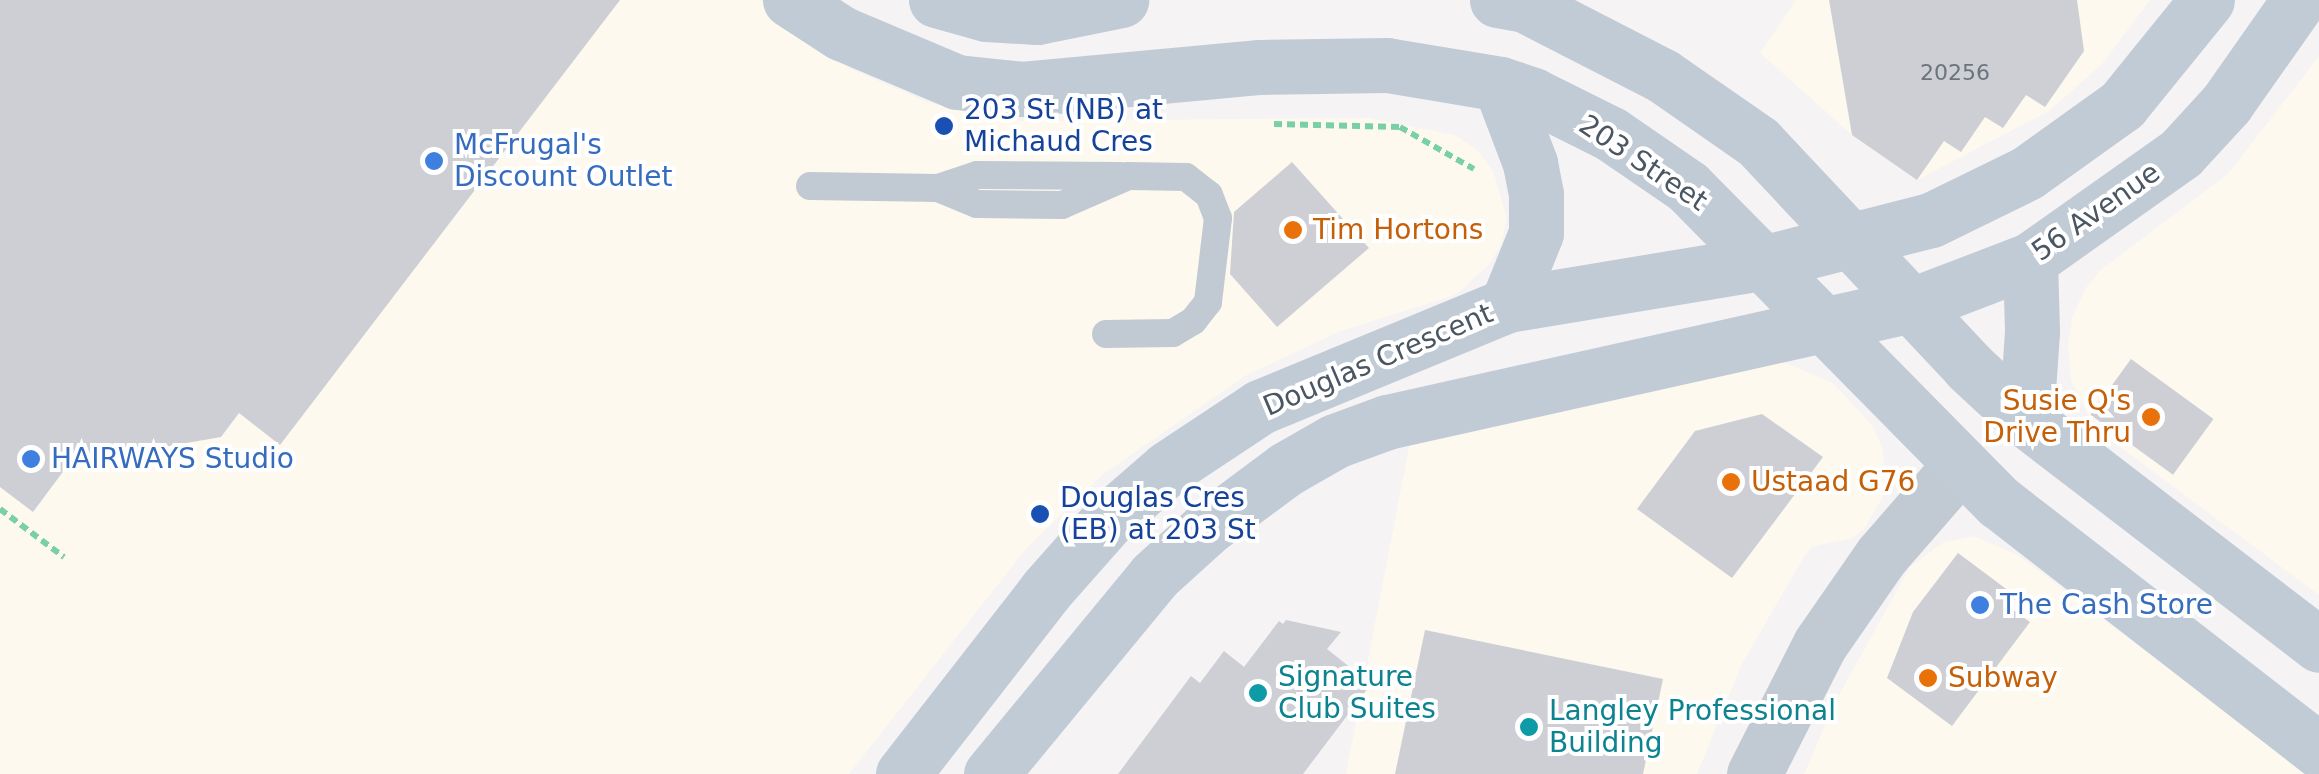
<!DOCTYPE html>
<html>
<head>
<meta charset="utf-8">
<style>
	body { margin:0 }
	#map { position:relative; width:2319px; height:774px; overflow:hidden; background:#f5f3f3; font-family:"DejaVu Sans",sans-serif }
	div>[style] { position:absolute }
	.commercial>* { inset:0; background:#fdf9ef }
	.building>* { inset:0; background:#cdcfd5; transform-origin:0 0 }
	.path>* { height:6px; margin-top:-3px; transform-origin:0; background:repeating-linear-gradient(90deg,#7ad0a6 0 8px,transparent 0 13px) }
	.service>* { height:28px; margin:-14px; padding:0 14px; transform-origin:14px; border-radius:14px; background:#c1cad2 }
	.tertiary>* { height:55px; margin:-27.5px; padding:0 27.5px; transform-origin:27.5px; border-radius:27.5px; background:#c1cad2 }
	.secondary>* { height:55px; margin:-27.5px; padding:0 27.5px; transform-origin:27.5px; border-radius:27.5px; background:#c1cbd6 }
	.dots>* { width:28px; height:28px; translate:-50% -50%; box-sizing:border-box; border:5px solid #fff; border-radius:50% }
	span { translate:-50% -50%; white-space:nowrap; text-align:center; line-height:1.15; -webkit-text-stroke:8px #fff; paint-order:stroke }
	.number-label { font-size:22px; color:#6b747e }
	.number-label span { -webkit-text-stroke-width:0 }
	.transit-label { font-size:28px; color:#164399 }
	.left { translate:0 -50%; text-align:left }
	.shop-label { font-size:28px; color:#366cbe }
	.street-label { font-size:28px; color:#4a5661 }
	.food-label { font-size:28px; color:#c56008 }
	.right { translate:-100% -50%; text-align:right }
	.culture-label { font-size:28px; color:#0d838f }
</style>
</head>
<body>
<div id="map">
	<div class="commercial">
		<i style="clip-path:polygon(0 0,760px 0,851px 69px,927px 102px,972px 113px,1024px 121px,1368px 118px,1455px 135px,1477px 150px,1493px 171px,1507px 218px,1501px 245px,1489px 265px,1455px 295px,1338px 332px,1245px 376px,1102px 475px,1025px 550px,849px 774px,0 774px)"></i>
		<i style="clip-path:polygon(1796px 0,2150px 0,2102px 64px,2049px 111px,1917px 180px,1852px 135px,1760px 53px)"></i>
		<i style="clip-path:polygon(2319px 56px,2319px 595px,2095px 428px,2071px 380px,2068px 344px,2072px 318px,2085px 289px,2101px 270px,2229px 173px)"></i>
		<i style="clip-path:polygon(1783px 362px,1833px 383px,1872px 425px,1882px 447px,1887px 490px,1864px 529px,1850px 539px,1813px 546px,1805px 555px,1742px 664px,1697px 774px,1346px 774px,1410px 442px)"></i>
		<i style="clip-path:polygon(1974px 536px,2019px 556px,2309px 774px,1804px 774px,1835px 702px,1910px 567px,1944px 542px)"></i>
	</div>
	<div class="building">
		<i style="clip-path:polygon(0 0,620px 0,280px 445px,239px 413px,221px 437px,158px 448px,150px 456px,68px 465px,33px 512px,0 487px)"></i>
		<i style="clip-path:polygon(1829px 0,2077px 0,2084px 51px,2045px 107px,2026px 95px,2003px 128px,1985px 117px,1961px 152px,1944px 141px,1917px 180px,1852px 135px)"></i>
		<i style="clip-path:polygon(1292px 162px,1369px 248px,1277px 327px,1230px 274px,1234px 212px)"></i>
		<i style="left:2131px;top:359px;width:102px;height:69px;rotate:36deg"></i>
		<i style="clip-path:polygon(1762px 414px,1823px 457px,1732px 578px,1637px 509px,1695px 431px)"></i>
		<i style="clip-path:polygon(1958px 553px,2017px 597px,2009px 607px,2030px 622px,1952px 726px,1887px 678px,1913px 612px)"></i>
		<i style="clip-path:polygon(1286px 620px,1341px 632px,1327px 649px,1371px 684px,1303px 774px,1118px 774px,1191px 676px,1200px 683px,1224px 651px,1244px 667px,1279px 621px,1283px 624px)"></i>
		<i style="clip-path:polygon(1425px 630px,1663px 679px,1643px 774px,1395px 774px)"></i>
	</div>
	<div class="path">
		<i style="left:1274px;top:124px;width:126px;rotate:1.4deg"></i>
		<i style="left:1400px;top:127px;width:85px;rotate:29.6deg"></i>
		<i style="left:0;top:509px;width:80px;rotate:36.9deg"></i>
	</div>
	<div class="service">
		<i style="left:810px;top:186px;width:128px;rotate:0.9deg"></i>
		<i style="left:938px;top:188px;width:42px;rotate:22.3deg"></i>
		<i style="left:977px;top:204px;width:85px;rotate:0.7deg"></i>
		<i style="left:1062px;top:205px;width:72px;rotate:-23.7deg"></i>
		<i style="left:1128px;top:176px;width:58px;rotate:1deg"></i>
		<i style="left:1186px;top:177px;width:29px;rotate:38deg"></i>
		<i style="left:1209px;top:195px;width:25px;rotate:69deg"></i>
		<i style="left:1218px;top:218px;width:85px;rotate:96.8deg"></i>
		<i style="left:1208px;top:302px;width:24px;rotate:128deg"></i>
		<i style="left:1193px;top:321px;width:23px;rotate:149deg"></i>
		<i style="left:1173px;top:333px;width:67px;rotate:179.1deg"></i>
		<i style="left:938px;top:188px;width:41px;rotate:-18.4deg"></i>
		<i style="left:977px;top:175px;width:143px;rotate:0.4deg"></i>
	</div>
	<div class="tertiary">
		<i style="left:1754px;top:774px;width:146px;rotate:-63.1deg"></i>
		<i style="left:1820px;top:644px;width:107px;rotate:-55.3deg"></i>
		<i style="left:1881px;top:556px;width:121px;rotate:-49deg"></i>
	</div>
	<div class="secondary">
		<i style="left:790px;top:0;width:61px;rotate:32.9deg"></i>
		<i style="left:841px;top:33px;width:126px;rotate:22.9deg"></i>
		<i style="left:957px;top:82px;width:65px;rotate:6.1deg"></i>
		<i style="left:1022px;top:89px;width:239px;rotate:-5.3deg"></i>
		<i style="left:1260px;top:67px;width:127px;rotate:-0.9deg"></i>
		<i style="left:1387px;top:65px;width:115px;rotate:9.5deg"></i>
		<i style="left:1500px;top:84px;width:35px;rotate:18deg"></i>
		<i style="left:1533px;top:95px;width:87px;rotate:26.6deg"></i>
		<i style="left:1611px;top:134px;width:93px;rotate:34.5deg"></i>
		<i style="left:1688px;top:187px;width:443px;rotate:45.4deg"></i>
		<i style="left:1999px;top:502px;width:405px;rotate:37.8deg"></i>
		<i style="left:936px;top:0;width:52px;rotate:15.6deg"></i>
		<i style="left:986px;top:14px;width:51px;rotate:3.4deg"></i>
		<i style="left:1037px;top:17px;width:86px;rotate:-11.4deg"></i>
		<i style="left:1497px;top:0;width:28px;rotate:10deg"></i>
		<i style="left:1525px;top:5px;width:155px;rotate:27.2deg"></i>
		<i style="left:1663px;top:76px;width:116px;rotate:34.8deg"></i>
		<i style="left:1758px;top:142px;width:308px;rotate:46.8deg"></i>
		<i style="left:1969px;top:367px;width:78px;rotate:42.9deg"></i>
		<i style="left:2026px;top:420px;width:369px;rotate:37.5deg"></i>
		<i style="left:1500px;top:84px;width:85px;rotate:69.2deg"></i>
		<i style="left:1530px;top:163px;width:32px;rotate:79deg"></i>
		<i style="left:1536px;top:194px;width:39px;rotate:90deg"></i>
		<i style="left:1536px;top:233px;width:78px;rotate:111.9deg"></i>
		<i style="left:2026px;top:420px;width:89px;rotate:-86.1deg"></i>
		<i style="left:2032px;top:331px;width:71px;rotate:-91.6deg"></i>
		<i style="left:903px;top:774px;width:233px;rotate:-52.1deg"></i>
		<i style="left:1046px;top:590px;width:94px;rotate:-48.5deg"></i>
		<i style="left:1108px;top:520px;width:79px;rotate:-40.9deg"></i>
		<i style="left:1168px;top:468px;width:110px;rotate:-33.5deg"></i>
		<i style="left:1260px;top:407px;width:267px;rotate:-22.4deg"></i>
		<i style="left:1507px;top:305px;width:263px;rotate:-9.4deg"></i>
		<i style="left:1766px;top:262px;width:170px;rotate:-14.3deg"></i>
		<i style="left:1931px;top:220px;width:107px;rotate:-26.1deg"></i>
		<i style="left:2027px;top:173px;width:117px;rotate:-35.6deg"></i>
		<i style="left:2122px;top:105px;width:135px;rotate:-51deg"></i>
		<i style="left:991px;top:774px;width:256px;rotate:-50.5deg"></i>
		<i style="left:1154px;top:576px;width:73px;rotate:-42.2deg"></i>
		<i style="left:1208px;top:527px;width:97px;rotate:-36.6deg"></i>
		<i style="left:1286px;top:469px;width:56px;rotate:-29.7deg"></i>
		<i style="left:1335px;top:441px;width:55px;rotate:-20.1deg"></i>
		<i style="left:1387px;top:422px;width:538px;rotate:-12.56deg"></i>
		<i style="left:1912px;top:305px;width:126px;rotate:-20.9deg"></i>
		<i style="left:2030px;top:260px;width:185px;rotate:-35.3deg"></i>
		<i style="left:2181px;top:153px;width:67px;rotate:-47.4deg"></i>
		<i style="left:2226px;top:104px;width:127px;rotate:-54.9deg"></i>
	</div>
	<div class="dots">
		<i style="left:944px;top:126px;background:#1a4fb4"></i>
		<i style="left:434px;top:161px;background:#3f7fe0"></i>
		<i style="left:1293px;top:230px;background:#e8710a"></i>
		<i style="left:2151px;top:417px;background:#e8710a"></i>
		<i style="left:31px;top:459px;background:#3f7fe0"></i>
		<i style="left:1731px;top:482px;background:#e8710a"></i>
		<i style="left:1040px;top:514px;background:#1a4fb4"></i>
		<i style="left:1980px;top:605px;background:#3f7fe0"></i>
		<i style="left:1928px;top:678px;background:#e8710a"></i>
		<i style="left:1258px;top:693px;background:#0f9aa8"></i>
		<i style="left:1529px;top:727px;background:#0f9aa8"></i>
	</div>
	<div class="number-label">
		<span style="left:1955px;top:73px">20256</span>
	</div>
	<div class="transit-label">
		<span class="left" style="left:964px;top:126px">203 St (NB) at<br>Michaud Cres</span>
		<span class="left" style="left:1060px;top:514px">Douglas Cres<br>(EB) at 203 St</span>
	</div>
	<div class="shop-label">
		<span class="left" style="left:454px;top:161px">McFrugal's<br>Discount Outlet</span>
		<span class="left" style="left:51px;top:459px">HAIRWAYS Studio</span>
		<span class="left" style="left:2000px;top:605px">The Cash Store</span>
	</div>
	<div class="street-label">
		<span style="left:1643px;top:163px;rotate:34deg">203 Street</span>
		<span style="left:2096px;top:212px;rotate:-35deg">56 Avenue</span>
		<span style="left:1378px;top:360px;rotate:-23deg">Douglas Crescent</span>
	</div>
	<div class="food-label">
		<span class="left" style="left:1313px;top:230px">Tim Hortons</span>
		<span class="right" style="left:2131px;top:417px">Susie Q's<br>Drive Thru</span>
		<span class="left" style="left:1751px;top:482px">Ustaad G76</span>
		<span class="left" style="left:1948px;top:678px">Subway</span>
	</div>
	<div class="culture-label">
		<span class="left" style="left:1278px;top:693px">Signature<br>Club Suites</span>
		<span class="left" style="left:1549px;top:727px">Langley Professional<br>Building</span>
	</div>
</div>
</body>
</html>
